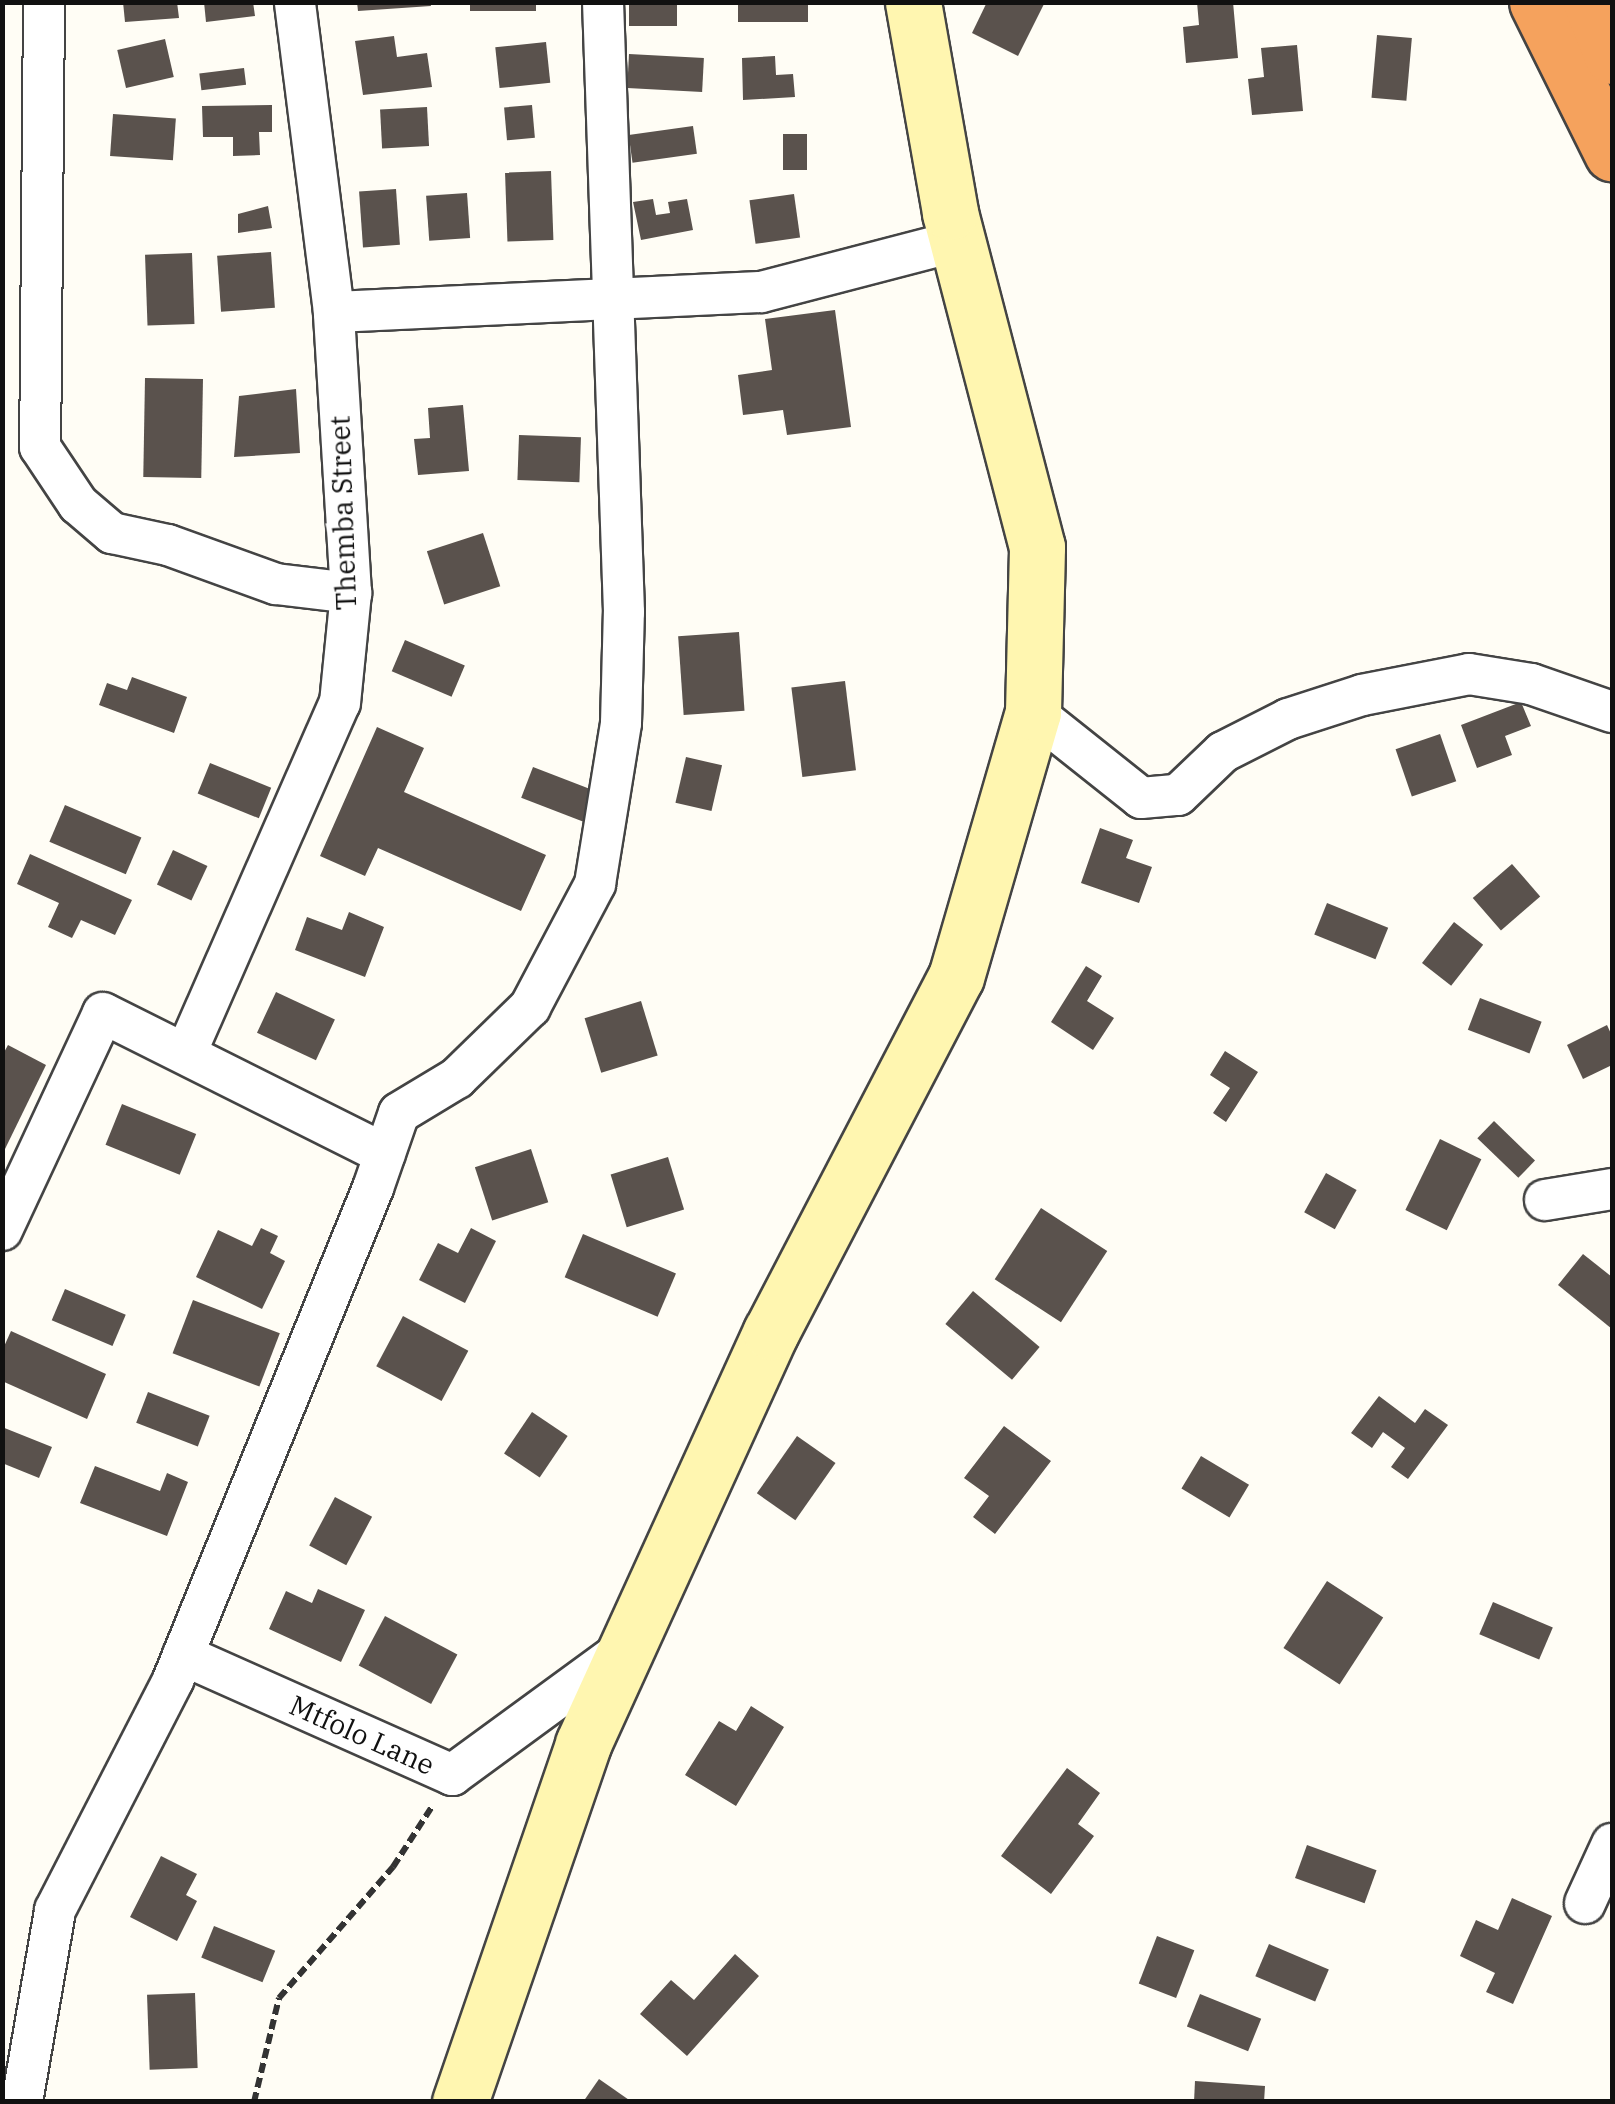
<!DOCTYPE html>
<html>
<head>
<meta charset="utf-8">
<style>
	body { margin:0 }
	#map { position:relative; width:1615px; height:2104px; overflow:hidden; background:#fffdf5; font-family:"IBM Plex Serif",serif }
	div>[style] { position:absolute }
	.building>* { inset:0; background:#5a524d; transform-origin:0 0 }
	.path>* { height:6px; margin-top:-3px; transform-origin:0; background:repeating-linear-gradient(90deg,#333 0 10px,transparent 0 15px) }
	.roads { filter:drop-shadow(2px 0 #444) drop-shadow(-2px 0 #444) drop-shadow(0 2px #444) drop-shadow(0 -2px #444) }
	.street>* { height:40px; margin:-20px; padding:0 20px; transform-origin:20px; border-radius:20px; background:#fff }
	.secondary>* { height:55px; margin:-27.5px; padding:0 27.5px; transform-origin:27.5px; border-radius:27.5px; background:#fff6b0 }
	.highway>* { height:55px; margin:-27.5px; padding:0 27.5px; transform-origin:27.5px; border-radius:27.5px; background:#f5a25d }
	span { translate:-50% -50%; white-space:nowrap; text-align:center; line-height:1.15; -webkit-text-stroke:10px #fff; paint-order:stroke }
	.street-label { font-size:28px; color:#111 }
	.frame { position:absolute; inset:0; border:5px solid #111; pointer-events:none }
</style>
</head>
<body>
<div id="map">
	<div class="building">
		<i style="clip-path:polygon(123px 2px,177px 2px,179px 18px,125px 22px)"></i>
		<i style="clip-path:polygon(204px 2px,253px 2px,255px 16px,206px 22px)"></i>
		<i style="clip-path:polygon(357px 2px,430px 2px,431px 6px,358px 11px)"></i>
		<i style="left:470px;top:2px;width:66px;height:9px"></i>
		<i style="left:629px;top:2px;width:48px;height:24px"></i>
		<i style="left:738px;top:2px;width:70px;height:20px"></i>
		<i style="clip-path:polygon(987px 2px,1045px 2px,1018px 56px,972px 33px)"></i>
		<i style="clip-path:polygon(1197px 2px,1233px 2px,1238px 58px,1186px 63px,1183px 27px,1199px 25px)"></i>
		<i style="left:1377px;top:35px;width:35px;height:63px;rotate:5deg"></i>
		<i style="clip-path:polygon(394px 36px,397px 57px,427px 53px,432px 87px,363px 95px,355px 41px)"></i>
		<i style="left:165px;top:39px;width:39px;height:49px;rotate:77deg"></i>
		<i style="left:546px;top:42px;width:41px;height:51px;rotate:84deg"></i>
		<i style="clip-path:polygon(1297px 45px,1303px 111px,1252px 115px,1248px 79px,1264px 77px,1261px 48px)"></i>
		<i style="left:629px;top:54px;width:75px;height:34px;rotate:3deg"></i>
		<i style="clip-path:polygon(775px 56px,776px 75px,793px 74px,795px 97px,743px 100px,742px 58px)"></i>
		<i style="left:244px;top:68px;width:17px;height:45px;rotate:83deg"></i>
		<i style="clip-path:polygon(272px 105px,272px 132px,259px 132px,260px 155px,233px 156px,233px 137px,203px 137px,202px 106px)"></i>
		<i style="left:532px;top:105px;width:33px;height:28px;rotate:85deg"></i>
		<i style="left:427px;top:107px;width:39px;height:47px;rotate:87deg"></i>
		<i style="left:113px;top:114px;width:63px;height:42px;rotate:4deg"></i>
		<i style="left:693px;top:126px;width:28px;height:65px;rotate:82deg"></i>
		<i style="left:783px;top:134px;width:24px;height:36px"></i>
		<i style="left:551px;top:171px;width:69px;height:46px;rotate:88deg"></i>
		<i style="left:396px;top:189px;width:56px;height:37px;rotate:86deg"></i>
		<i style="left:467px;top:193px;width:45px;height:41px;rotate:86deg"></i>
		<i style="left:794px;top:194px;width:44px;height:45px;rotate:82deg"></i>
		<i style="clip-path:polygon(653px 199px,656px 215px,670px 213px,668px 202px,687px 199px,693px 230px,641px 240px,633px 202px)"></i>
		<i style="clip-path:polygon(268px 206px,272px 228px,238px 233px,238px 214px)"></i>
		<i style="left:271px;top:252px;width:56px;height:54px;rotate:86deg"></i>
		<i style="left:192px;top:253px;width:71px;height:47px;rotate:88deg"></i>
		<i style="clip-path:polygon(835px 310px,851px 427px,787px 435px,783px 410px,743px 415px,738px 375px,772px 370px,765px 319px)"></i>
		<i style="left:145px;top:378px;width:58px;height:99px;rotate:1deg"></i>
		<i style="clip-path:polygon(296px 389px,300px 453px,234px 457px,239px 396px)"></i>
		<i style="clip-path:polygon(463px 405px,469px 471px,418px 475px,414px 439px,430px 438px,428px 408px)"></i>
		<i style="left:519px;top:435px;width:62px;height:45px;rotate:2deg"></i>
		<i style="left:483px;top:533px;width:56px;height:59px;rotate:72deg"></i>
		<i style="left:739px;top:632px;width:79px;height:61px;rotate:86deg"></i>
		<i style="left:405px;top:640px;width:65px;height:34px;rotate:23deg"></i>
		<i style="clip-path:polygon(132px 677px,187px 697px,174px 733px,99px 705px,107px 683px,127px 690px)"></i>
		<i style="left:845px;top:681px;width:90px;height:54px;rotate:83deg"></i>
		<i style="clip-path:polygon(1521px 702px,1531px 726px,1505px 736px,1512px 755px,1477px 768px,1461px 725px)"></i>
		<i style="clip-path:polygon(377px 727px,424px 748px,404px 792px,546px 855px,521px 911px,378px 848px,365px 876px,320px 856px)"></i>
		<i style="left:1440px;top:734px;width:50px;height:47px;rotate:71deg"></i>
		<i style="left:686px;top:757px;width:37px;height:47px;rotate:13deg"></i>
		<i style="left:210px;top:763px;width:66px;height:33px;rotate:22deg"></i>
		<i style="left:533px;top:767px;width:66px;height:33px;rotate:21deg"></i>
		<i style="left:65px;top:805px;width:83px;height:40px;rotate:23deg"></i>
		<i style="clip-path:polygon(1100px 828px,1133px 840px,1126px 858px,1152px 867px,1139px 903px,1081px 883px)"></i>
		<i style="left:173px;top:850px;width:38px;height:38px;rotate:25deg"></i>
		<i style="clip-path:polygon(30px 854px,132px 900px,115px 935px,81px 920px,72px 938px,48px 927px,59px 903px,17px 884px)"></i>
		<i style="left:1512px;top:864px;width:43px;height:52px;rotate:49deg"></i>
		<i style="left:1327px;top:903px;width:66px;height:34px;rotate:22deg"></i>
		<i style="clip-path:polygon(349px 912px,384px 927px,365px 977px,295px 950px,307px 917px,342px 930px)"></i>
		<i style="left:1454px;top:922px;width:37px;height:52px;rotate:38deg"></i>
		<i style="clip-path:polygon(1086px 966px,1102px 976px,1087px 1001px,1114px 1018px,1093px 1050px,1051px 1022px)"></i>
		<i style="left:276px;top:992px;width:65px;height:45px;rotate:25deg"></i>
		<i style="left:1480px;top:998px;width:66px;height:34px;rotate:21deg"></i>
		<i style="left:641px;top:1001px;width:57px;height:59px;rotate:73deg"></i>
		<i style="clip-path:polygon(1607px 1025px,1612px 1036px,1612px 1065px,1583px 1079px,1567px 1045px)"></i>
		<i style="clip-path:polygon(8px 1045px,46px 1065px,5px 1149px,2px 1056px)"></i>
		<i style="clip-path:polygon(1225px 1051px,1258px 1072px,1226px 1122px,1213px 1113px,1230px 1088px,1210px 1075px)"></i>
		<i style="left:122px;top:1104px;width:80px;height:44px;rotate:22deg"></i>
		<i style="left:1494px;top:1121px;width:57px;height:24px;rotate:44deg"></i>
		<i style="left:1440px;top:1139px;width:46px;height:79px;rotate:26deg"></i>
		<i style="left:531px;top:1149px;width:56px;height:59px;rotate:72deg"></i>
		<i style="left:668px;top:1157px;width:55px;height:60px;rotate:73deg"></i>
		<i style="left:1326px;top:1173px;width:35px;height:45px;rotate:29deg"></i>
		<i style="left:1041px;top:1208px;width:79px;height:85px;rotate:33deg"></i>
		<i style="clip-path:polygon(261px 1228px,278px 1236px,270px 1253px,285px 1261px,262px 1309px,196px 1277px,218px 1230px,252px 1246px)"></i>
		<i style="clip-path:polygon(471px 1228px,496px 1241px,465px 1303px,419px 1280px,438px 1243px,458px 1253px)"></i>
		<i style="left:583px;top:1234px;width:101px;height:47px;rotate:23deg"></i>
		<i style="clip-path:polygon(1583px 1254px,1612px 1277px,1612px 1329px,1558px 1285px)"></i>
		<i style="left:65px;top:1289px;width:66px;height:34px;rotate:23deg"></i>
		<i style="left:973px;top:1291px;width:87px;height:43px;rotate:40deg"></i>
		<i style="left:193px;top:1300px;width:93px;height:57px;rotate:21deg"></i>
		<i style="left:403px;top:1316px;width:74px;height:57px;rotate:28deg"></i>
		<i style="clip-path:polygon(11px 1331px,106px 1374px,87px 1419px,2px 1381px,2px 1351px)"></i>
		<i style="left:148px;top:1392px;width:66px;height:33px;rotate:21deg"></i>
		<i style="clip-path:polygon(1379px 1396px,1415px 1423px,1425px 1409px,1448px 1425px,1408px 1479px,1391px 1467px,1405px 1448px,1383px 1432px,1372px 1448px,1351px 1433px)"></i>
		<i style="left:532px;top:1412px;width:43px;height:50px;rotate:34deg"></i>
		<i style="clip-path:polygon(1004px 1426px,1051px 1461px,995px 1534px,973px 1517px,989px 1496px,964px 1478px)"></i>
		<i style="clip-path:polygon(2px 1427px,52px 1447px,39px 1478px,2px 1463px)"></i>
		<i style="left:797px;top:1436px;width:47px;height:70px;rotate:35deg"></i>
		<i style="left:1201px;top:1456px;width:56px;height:38px;rotate:31deg"></i>
		<i style="clip-path:polygon(95px 1466px,160px 1491px,167px 1473px,188px 1482px,167px 1536px,80px 1503px)"></i>
		<i style="left:335px;top:1497px;width:42px;height:55px;rotate:28deg"></i>
		<i style="left:1327px;top:1581px;width:67px;height:80px;rotate:33deg"></i>
		<i style="clip-path:polygon(318px 1589px,365px 1610px,341px 1662px,269px 1629px,286px 1591px,312px 1603px)"></i>
		<i style="left:1493px;top:1602px;width:65px;height:35px;rotate:23deg"></i>
		<i style="left:385px;top:1616px;width:82px;height:56px;rotate:28deg"></i>
		<i style="clip-path:polygon(751px 1706px,784px 1727px,736px 1806px,685px 1775px,719px 1721px,736px 1731px)"></i>
		<i style="clip-path:polygon(1067px 1768px,1100px 1793px,1078px 1824px,1094px 1836px,1051px 1894px,1001px 1856px)"></i>
		<i style="left:1307px;top:1845px;width:74px;height:35px;rotate:20deg"></i>
		<i style="clip-path:polygon(161px 1856px,197px 1874px,186px 1895px,197px 1901px,177px 1941px,130px 1917px)"></i>
		<i style="clip-path:polygon(1512px 1898px,1552px 1916px,1513px 2004px,1486px 1992px,1495px 1973px,1460px 1956px,1476px 1920px,1498px 1930px)"></i>
		<i style="left:214px;top:1926px;width:66px;height:34px;rotate:22deg"></i>
		<i style="left:1157px;top:1936px;width:40px;height:51px;rotate:21deg"></i>
		<i style="left:1269px;top:1944px;width:65px;height:35px;rotate:23deg"></i>
		<i style="clip-path:polygon(735px 1954px,759px 1976px,687px 2056px,640px 2014px,671px 1980px,694px 2000px)"></i>
		<i style="left:195px;top:1993px;width:75px;height:48px;rotate:88deg"></i>
		<i style="left:1200px;top:1994px;width:66px;height:35px;rotate:22deg"></i>
		<i style="clip-path:polygon(599px 2079px,632px 2102px,583px 2102px)"></i>
		<i style="clip-path:polygon(1195px 2081px,1265px 2086px,1264px 2102px,1194px 2102px)"></i>
	</div>
	<div class="path">
		<i style="left:254px;top:2102px;width:107px;rotate:-76.5deg"></i>
		<i style="left:279px;top:1998px;width:174px;rotate:-49deg"></i>
		<i style="left:393px;top:1867px;width:74px;rotate:-57.2deg"></i>
	</div>
	<div class="roads">
		<div class="street">
			<i style="left:44px;top:2px;width:445px;rotate:90.5deg"></i>
			<i style="left:40px;top:447px;width:69px;rotate:56.3deg"></i>
			<i style="left:78px;top:504px;width:45px;rotate:40.5deg"></i>
			<i style="left:112px;top:533px;width:57px;rotate:12.1deg"></i>
			<i style="left:168px;top:545px;width:115px;rotate:19.9deg"></i>
			<i style="left:276px;top:584px;width:76px;rotate:6.8deg"></i>
			<i style="left:334px;top:312px;width:427px;rotate:-2.7deg"></i>
			<i style="left:761px;top:292px;width:203px;rotate:-14.6deg"></i>
			<i style="left:1033px;top:712px;width:138px;rotate:38.5deg"></i>
			<i style="left:1141px;top:798px;width:37px;rotate:-5deg"></i>
			<i style="left:1178px;top:795px;width:62px;rotate:-43.7deg"></i>
			<i style="left:1223px;top:752px;width:73px;rotate:-26.9deg"></i>
			<i style="left:1288px;top:719px;width:78px;rotate:-18deg"></i>
			<i style="left:1362px;top:695px;width:109px;rotate:-11.1deg"></i>
			<i style="left:1469px;top:674px;width:63px;rotate:9.2deg"></i>
			<i style="left:1531px;top:684px;width:86px;rotate:19.1deg"></i>
			<i style="left:186px;top:1053px;width:382px;rotate:-66.3deg"></i>
			<i style="left:340px;top:703px;width:111px;rotate:-84.3deg"></i>
			<i style="left:351px;top:593px;width:282px;rotate:-93.5deg"></i>
			<i style="left:334px;top:312px;width:312px;rotate:-97.2deg"></i>
			<i style="left:1545px;top:1200px;width:68px;rotate:-9.3deg"></i>
			<i style="left:2px;top:1230px;width:239px;rotate:-65deg"></i>
			<i style="left:103px;top:1013px;width:315px;rotate:26.6deg"></i>
			<i style="left:183px;top:1655px;width:295px;rotate:24deg"></i>
			<i style="left:452px;top:1775px;width:217px;rotate:-36.2deg"></i>
			<i style="left:1585px;top:1903px;width:65px;rotate:-65.4deg"></i>
			<i style="left:22px;top:2102px;width:195px;rotate:-80.2deg"></i>
			<i style="left:55px;top:1910px;width:259px;rotate:-62.8deg"></i>
			<i style="left:173px;top:1680px;width:531px;rotate:-67.88deg"></i>
			<i style="left:373px;top:1188px;width:79px;rotate:-70.9deg"></i>
			<i style="left:399px;top:1113px;width:68px;rotate:-31.1deg"></i>
			<i style="left:457px;top:1078px;width:102px;rotate:-44.2deg"></i>
			<i style="left:530px;top:1007px;width:139px;rotate:-62.1deg"></i>
			<i style="left:595px;top:884px;width:163px;rotate:-80.8deg"></i>
			<i style="left:621px;top:723px;width:111px;rotate:-88.5deg"></i>
			<i style="left:624px;top:612px;width:610px;rotate:-91.97deg"></i>
		</div>
		<div class="secondary">
			<i style="left:460px;top:2102px;width:379px;rotate:-71deg"></i>
			<i style="left:583px;top:1744px;width:453px;rotate:-65.5deg"></i>
			<i style="left:771px;top:1332px;width:400px;rotate:-62.5deg"></i>
			<i style="left:956px;top:977px;width:276px;rotate:-73.8deg"></i>
			<i style="left:1033px;top:712px;width:165px;rotate:-88.6deg"></i>
			<i style="left:1037px;top:547px;width:346px;rotate:-104.6deg"></i>
			<i style="left:950px;top:212px;width:213px;rotate:-100deg"></i>
		</div>
		<div class="highway">
			<i style="left:1537px;top:2px;width:169px;rotate:63.6deg"></i>
			<i style="left:1591px;top:2px;width:58px;rotate:68.7deg"></i>
		</div>
	</div>
	<div class="street-label">
		<span style="left:343px;top:513px;rotate:-92deg">Themba Street</span>
		<span style="left:362px;top:1735px;rotate:24deg">Mtfolo Lane</span>
	</div>
	<div class="frame"></div>
</div>
</body>
</html>
